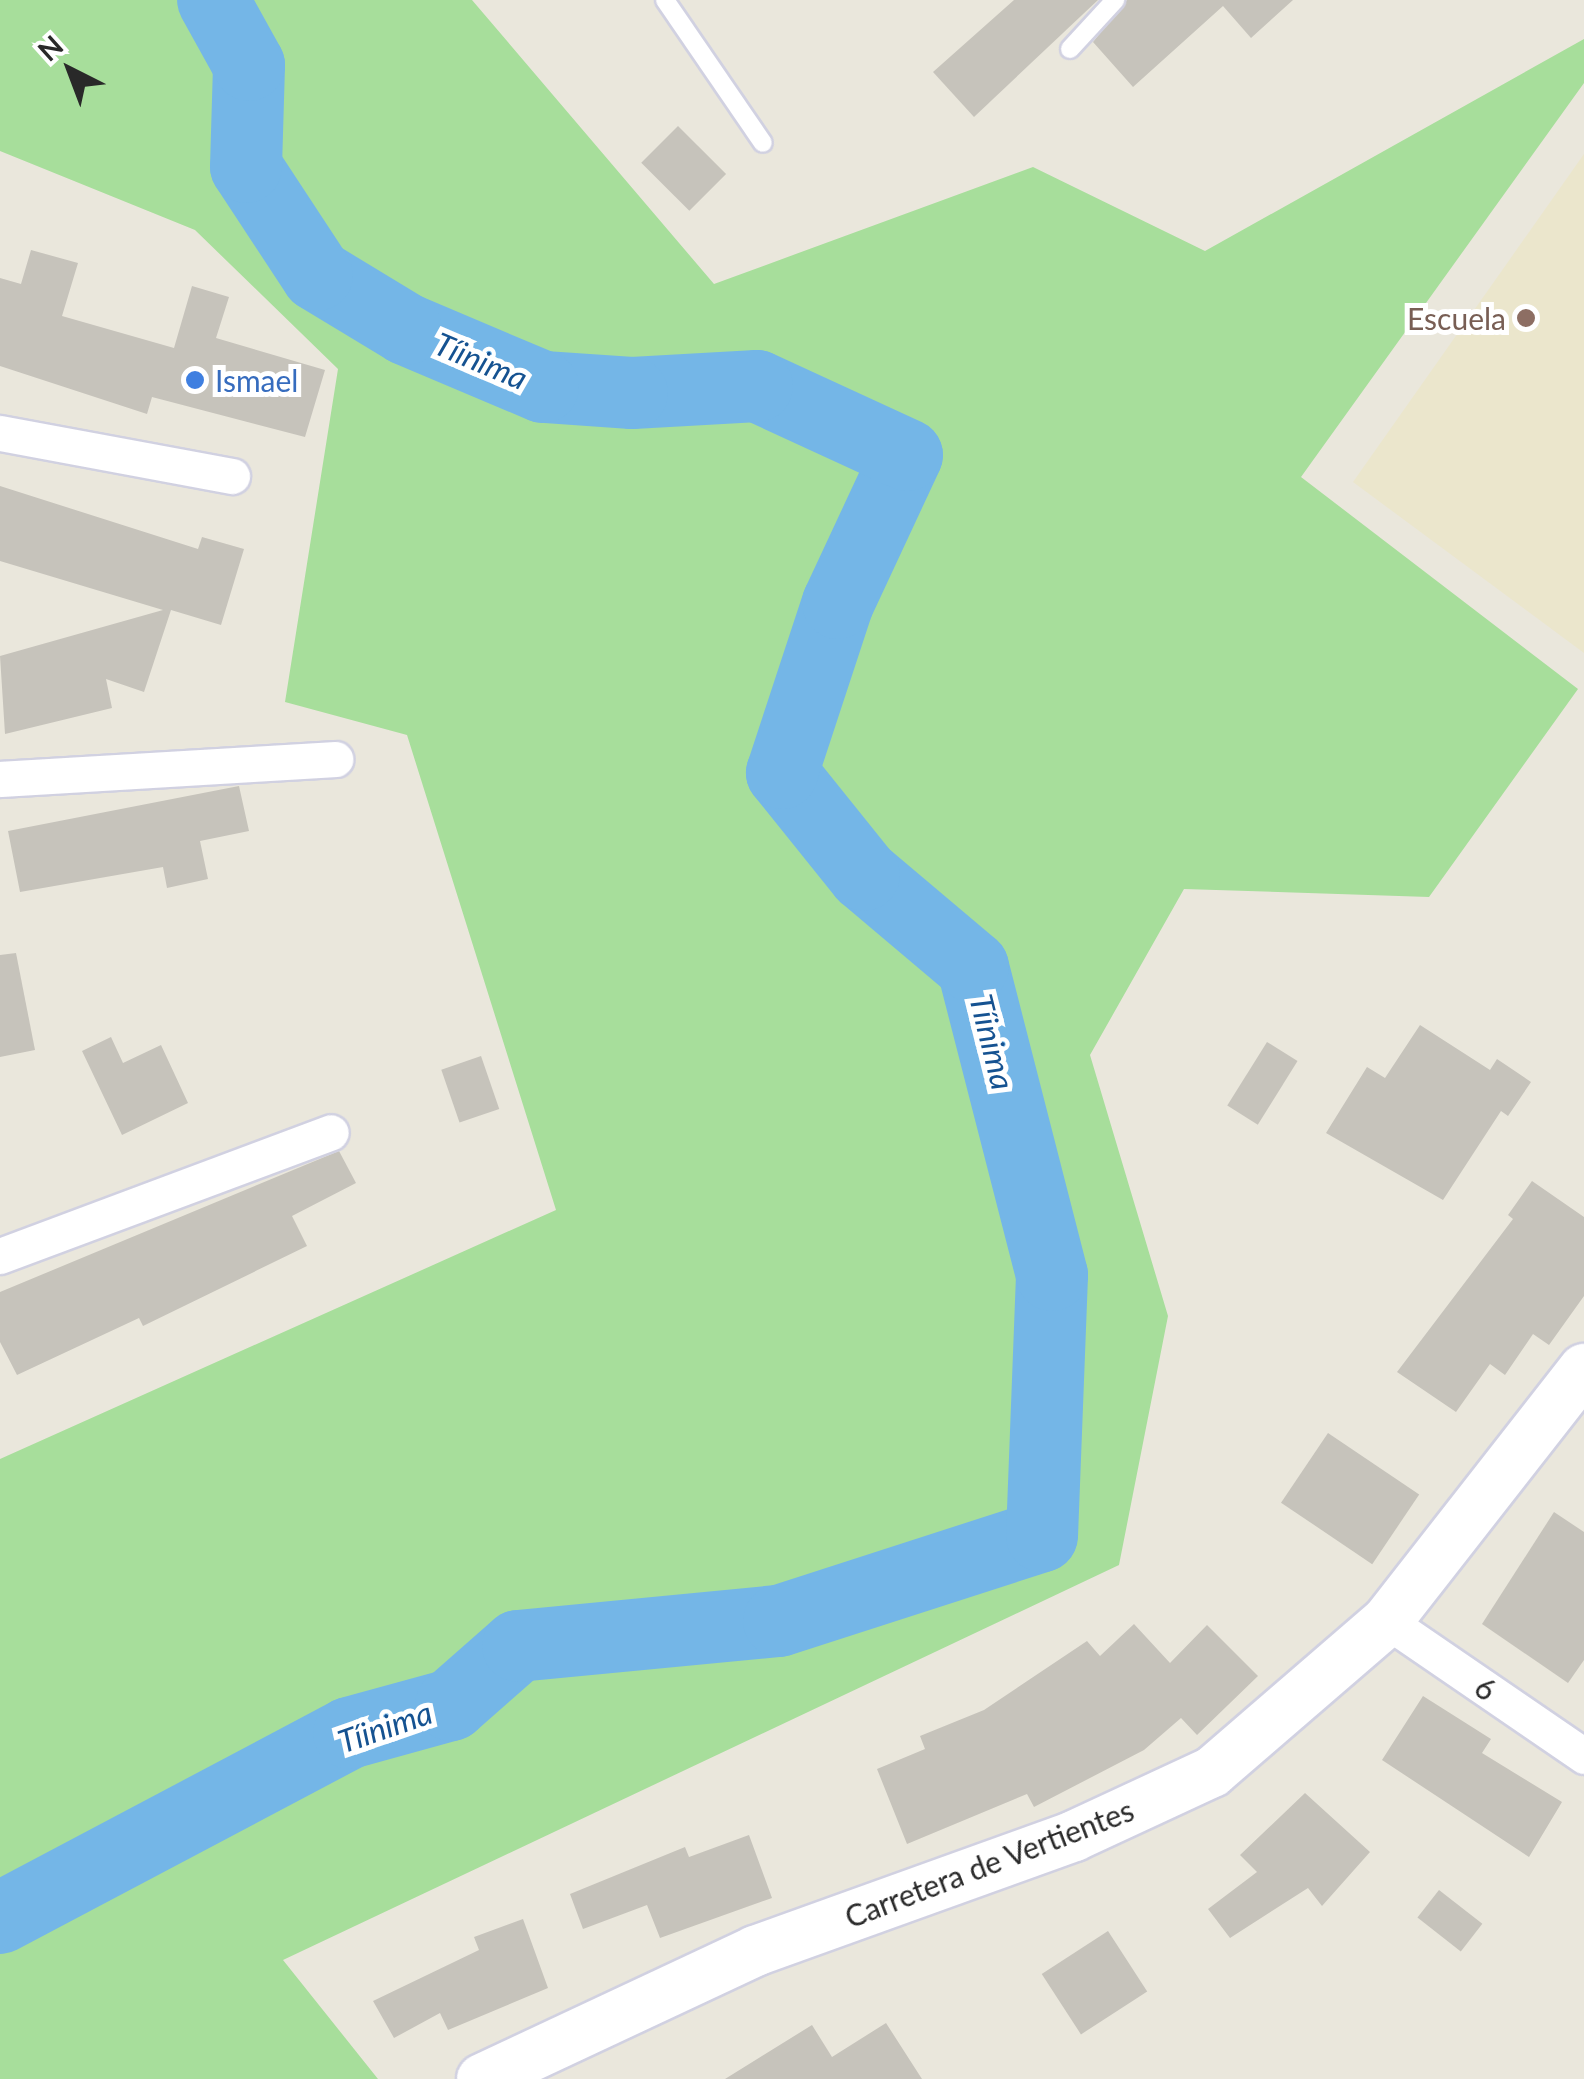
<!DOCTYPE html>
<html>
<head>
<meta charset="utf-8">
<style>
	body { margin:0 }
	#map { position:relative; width:1584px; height:2079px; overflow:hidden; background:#eae7dc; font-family:Lato,sans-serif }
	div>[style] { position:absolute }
	.education>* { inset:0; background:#ebe6cc }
	.green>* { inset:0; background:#a7de9b }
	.river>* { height:72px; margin:-36px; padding:0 36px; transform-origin:36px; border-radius:36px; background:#74b6e7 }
	.building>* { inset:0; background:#c6c3bb; transform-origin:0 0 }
	.roads { filter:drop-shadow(2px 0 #d1d1e1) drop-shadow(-2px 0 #d1d1e1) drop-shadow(0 2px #d1d1e1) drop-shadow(0 -2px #d1d1e1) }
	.service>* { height:18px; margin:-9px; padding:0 9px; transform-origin:9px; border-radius:9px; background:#fff }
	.minor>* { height:35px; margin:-17.5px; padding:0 17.5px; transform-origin:17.5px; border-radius:17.5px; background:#fff }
	.secondary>* { height:50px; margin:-25px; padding:0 25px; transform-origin:25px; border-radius:25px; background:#fff }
	.dots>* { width:28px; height:28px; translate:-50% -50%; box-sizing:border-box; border:5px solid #fff; border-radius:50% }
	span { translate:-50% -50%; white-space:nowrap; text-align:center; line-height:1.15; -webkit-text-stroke:10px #fff; paint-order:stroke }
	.education-label { font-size:30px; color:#785e54 }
	.right { translate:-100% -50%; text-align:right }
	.shop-label { font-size:30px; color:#366cbe }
	.left { translate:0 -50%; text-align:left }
	.street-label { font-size:30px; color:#292929 }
	.water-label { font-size:32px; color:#155291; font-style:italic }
	.north { position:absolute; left:20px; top:20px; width:100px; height:100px; -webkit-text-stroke:8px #fff; paint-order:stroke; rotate:318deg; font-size:28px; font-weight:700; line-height:40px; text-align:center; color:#292929 }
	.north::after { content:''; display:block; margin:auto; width:35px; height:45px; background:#292929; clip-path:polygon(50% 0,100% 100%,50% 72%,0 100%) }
</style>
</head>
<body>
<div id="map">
	<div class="education">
		<i style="clip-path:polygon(1584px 154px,1584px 653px,1353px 482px)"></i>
	</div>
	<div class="green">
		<i style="clip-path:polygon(0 0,472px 0,714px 284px,1033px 167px,1205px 251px,1584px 39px,1584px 83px,1301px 477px,1578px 689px,1429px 897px,1184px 889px,1090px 1055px,1168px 1316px,1119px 1565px,283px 1960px,378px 2079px,0 2079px,0 1459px,556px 1210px,407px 735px,285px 702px,338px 369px,195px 230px,0 151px)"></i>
	</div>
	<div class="river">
		<i style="left:0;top:1918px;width:395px;rotate:-27.9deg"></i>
		<i style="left:349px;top:1733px;width:106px;rotate:-15.4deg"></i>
		<i style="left:451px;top:1705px;width:89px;rotate:-41.4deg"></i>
		<i style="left:518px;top:1646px;width:262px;rotate:-5.5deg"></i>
		<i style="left:779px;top:1621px;width:276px;rotate:-17.9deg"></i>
		<i style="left:1042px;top:1536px;width:261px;rotate:-87.8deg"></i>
		<i style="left:1052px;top:1275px;width:318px;rotate:-104.4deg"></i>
		<i style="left:973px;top:967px;width:143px;rotate:-139.8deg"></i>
		<i style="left:864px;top:875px;width:131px;rotate:-128.8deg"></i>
		<i style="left:782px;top:773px;width:179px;rotate:-71.8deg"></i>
		<i style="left:838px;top:603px;width:163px;rotate:-65deg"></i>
		<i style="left:907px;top:455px;width:165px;rotate:-155.3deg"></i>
		<i style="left:757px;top:386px;width:125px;rotate:176.8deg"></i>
		<i style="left:632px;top:393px;width:89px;rotate:-176.1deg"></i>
		<i style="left:543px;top:387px;width:149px;rotate:-157.1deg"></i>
		<i style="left:406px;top:329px;width:104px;rotate:-148.8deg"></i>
		<i style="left:317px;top:275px;width:129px;rotate:-123.3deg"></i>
		<i style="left:246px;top:167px;width:102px;rotate:-88.3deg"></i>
		<i style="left:249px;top:65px;width:74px;rotate:-119deg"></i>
	</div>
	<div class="building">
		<i style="clip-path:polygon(1014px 0,1098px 0,974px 117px,933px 72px)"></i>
		<i style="clip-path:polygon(1127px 0,1293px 0,1251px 38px,1223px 6px,1133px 87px,1093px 42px)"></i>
		<i style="left:678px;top:126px;width:68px;height:52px;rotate:45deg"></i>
		<i style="clip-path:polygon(31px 250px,78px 263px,62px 316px,174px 348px,192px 286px,229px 297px,216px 338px,325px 370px,305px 437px,152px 397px,147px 414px,0 366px,0 278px,21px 284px)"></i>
		<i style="clip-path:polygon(0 486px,198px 549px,202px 537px,244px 549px,221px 625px,171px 610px,144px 692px,106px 679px,112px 708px,5px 734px,0 656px,163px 610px,0 561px)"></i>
		<i style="clip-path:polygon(239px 786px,249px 831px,200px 841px,208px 879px,167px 888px,163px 867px,20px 892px,8px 831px)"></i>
		<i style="clip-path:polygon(16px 953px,35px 1050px,0 1057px,0 955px)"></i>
		<i style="clip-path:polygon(1420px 1025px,1490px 1070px,1497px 1059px,1531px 1082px,1508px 1116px,1501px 1111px,1443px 1200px,1326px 1133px,1367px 1067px,1385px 1078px)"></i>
		<i style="clip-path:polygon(111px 1037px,123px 1063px,161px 1045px,188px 1103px,122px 1135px,82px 1051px)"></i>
		<i style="left:1267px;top:1042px;width:36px;height:75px;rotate:32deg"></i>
		<i style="left:481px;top:1056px;width:56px;height:42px;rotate:71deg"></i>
		<i style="clip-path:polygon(339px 1151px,356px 1183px,292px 1216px,307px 1246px,143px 1326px,139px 1318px,17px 1375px,0 1342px,0 1292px)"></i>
		<i style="clip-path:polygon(1532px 1181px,1584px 1217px,1584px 1296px,1549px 1345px,1533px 1334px,1505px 1375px,1490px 1364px,1456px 1412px,1397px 1372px,1513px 1219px,1508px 1215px)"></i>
		<i style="left:1328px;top:1433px;width:110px;height:84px;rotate:34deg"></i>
		<i style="clip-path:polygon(1554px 1512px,1584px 1532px,1584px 1660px,1568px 1683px,1482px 1624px)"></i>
		<i style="clip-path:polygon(1134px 1624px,1170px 1663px,1207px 1625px,1258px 1676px,1197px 1735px,1181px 1718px,1144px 1750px,1034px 1807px,1027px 1794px,907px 1844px,877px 1769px,925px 1749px,920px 1736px,984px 1710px,1087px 1641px,1100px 1656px)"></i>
		<i style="clip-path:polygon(1423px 1696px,1491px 1739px,1482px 1753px,1562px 1802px,1529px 1857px,1382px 1760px)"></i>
		<i style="clip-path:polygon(1305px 1793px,1370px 1852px,1322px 1906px,1308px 1888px,1230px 1938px,1208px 1909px,1257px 1872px,1240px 1855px)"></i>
		<i style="clip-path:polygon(749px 1835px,772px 1898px,660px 1938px,647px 1905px,583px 1929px,570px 1894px,685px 1847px,689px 1857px)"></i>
		<i style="left:1439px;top:1890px;width:55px;height:35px;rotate:38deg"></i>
		<i style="clip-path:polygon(523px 1919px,548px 1988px,448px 2030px,440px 2013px,394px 2038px,373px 2001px,479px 1950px,474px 1937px)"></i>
		<i style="left:1108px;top:1931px;width:72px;height:79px;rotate:57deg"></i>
		<i style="clip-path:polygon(886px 2023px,922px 2079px,725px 2079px,812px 2025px,832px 2057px)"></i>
	</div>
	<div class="roads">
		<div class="service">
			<i style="left:665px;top:0;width:173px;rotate:55.6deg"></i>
			<i style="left:1070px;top:49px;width:67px;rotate:-47.4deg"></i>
		</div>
		<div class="minor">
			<i style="left:0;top:433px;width:236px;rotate:10.5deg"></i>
			<i style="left:0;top:779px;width:336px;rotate:-3.4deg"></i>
			<i style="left:0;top:1256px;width:353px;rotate:-20.5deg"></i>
			<i style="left:1387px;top:1621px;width:239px;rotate:34.4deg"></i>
		</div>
		<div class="secondary">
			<i style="left:482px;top:2079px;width:302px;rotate:-25.1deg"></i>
			<i style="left:755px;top:1951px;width:339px;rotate:-19.8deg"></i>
			<i style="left:1074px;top:1836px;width:152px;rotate:-24.9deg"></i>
			<i style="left:1212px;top:1772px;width:231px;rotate:-40.8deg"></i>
			<i style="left:1387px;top:1621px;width:320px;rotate:-52deg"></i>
		</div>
	</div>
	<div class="dots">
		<i style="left:1526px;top:318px;background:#8d6e63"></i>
		<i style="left:195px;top:380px;background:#3f7fe0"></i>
	</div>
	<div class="education-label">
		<span class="right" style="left:1506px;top:318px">Escuela</span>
	</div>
	<div class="shop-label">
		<span class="left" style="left:215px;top:380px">Ismael</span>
	</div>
	<div class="street-label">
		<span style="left:1486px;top:1688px;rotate:35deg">6</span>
		<span style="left:989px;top:1863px;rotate:-21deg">Carretera de Vertientes</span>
	</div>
	<div class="water-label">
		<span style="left:481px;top:361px;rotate:23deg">Tíinima</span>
		<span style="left:992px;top:1042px;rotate:76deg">Tíinima</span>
		<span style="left:385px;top:1727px;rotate:-19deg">Tíinima</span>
	</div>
	<div class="north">N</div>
</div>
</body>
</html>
